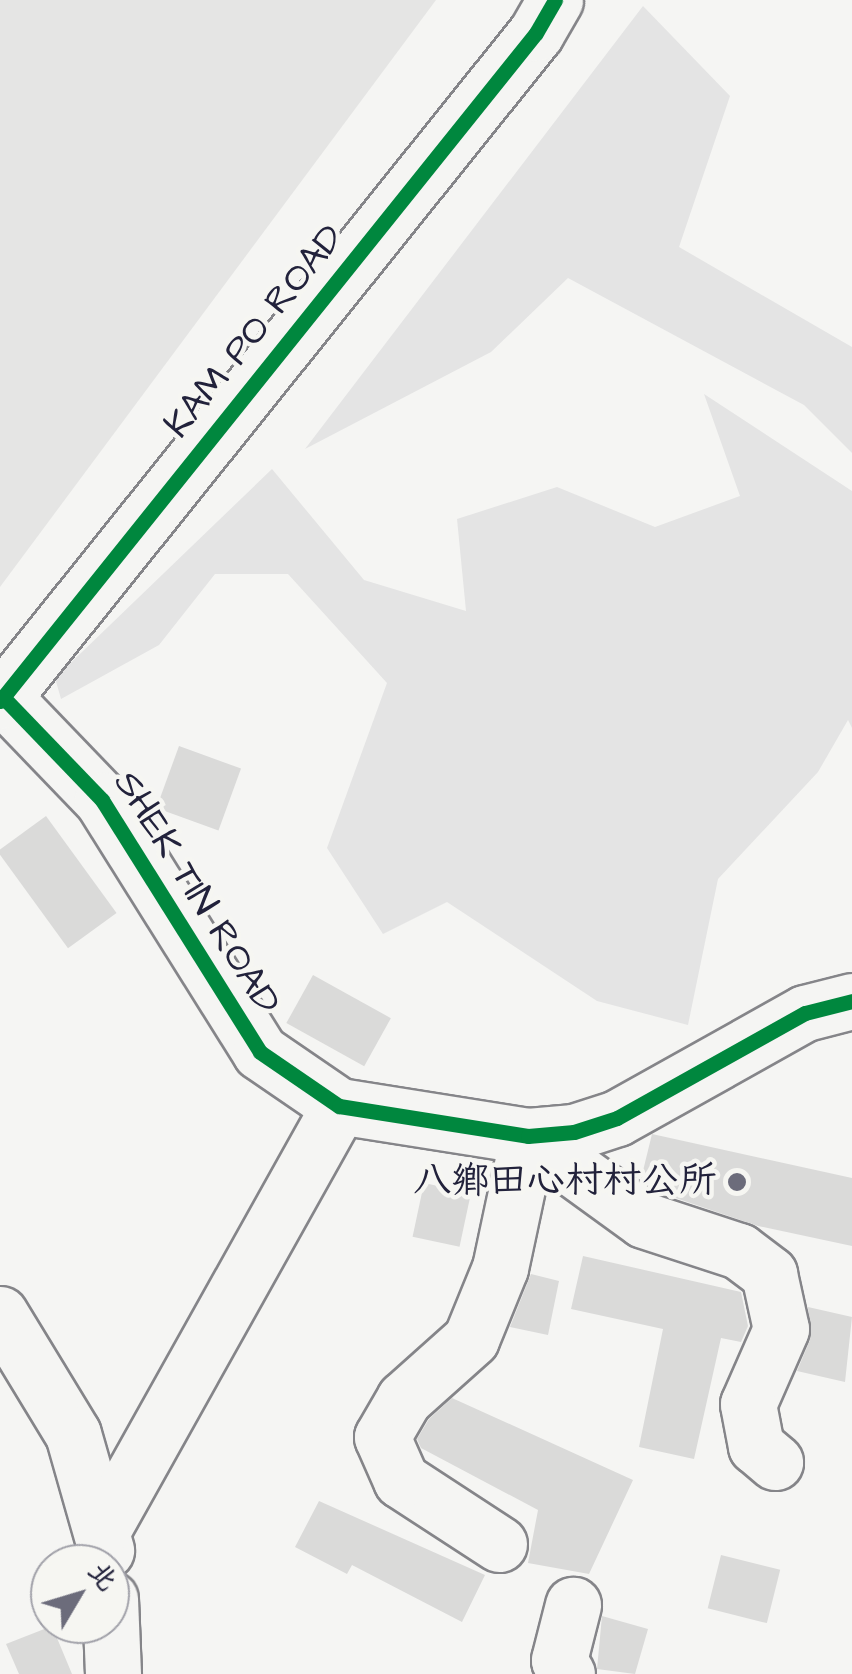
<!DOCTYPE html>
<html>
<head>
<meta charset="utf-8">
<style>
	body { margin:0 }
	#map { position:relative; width:852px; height:1674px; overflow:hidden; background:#f5f5f3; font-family:"Architects Daughter","LXGW WenKai TC",sans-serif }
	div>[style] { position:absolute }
	.built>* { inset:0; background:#e5e5e4 }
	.green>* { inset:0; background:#e4e4e4 }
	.building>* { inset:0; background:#dadad9; transform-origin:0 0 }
	.roads { filter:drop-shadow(2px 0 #858589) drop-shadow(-2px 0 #858589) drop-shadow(0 2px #858589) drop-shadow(0 -2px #858589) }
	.minor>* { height:55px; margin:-27.5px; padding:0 27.5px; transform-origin:27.5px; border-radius:27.5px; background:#f5f5f3 }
	.cycleway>* { height:15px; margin:-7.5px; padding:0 7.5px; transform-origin:7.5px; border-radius:7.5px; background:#00873e }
	.dots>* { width:28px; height:28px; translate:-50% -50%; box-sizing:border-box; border:5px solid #f6f6f2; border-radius:50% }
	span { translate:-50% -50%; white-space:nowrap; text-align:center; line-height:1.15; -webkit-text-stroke:9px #f6f6f2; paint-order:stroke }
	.street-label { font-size:38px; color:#22223b }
	.poi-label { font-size:38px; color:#22223b }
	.right { translate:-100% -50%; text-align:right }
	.north { position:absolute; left:30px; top:1544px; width:100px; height:100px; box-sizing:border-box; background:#f6f6f2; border:2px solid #a1a1a9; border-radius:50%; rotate:52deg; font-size:28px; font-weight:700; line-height:40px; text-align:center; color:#22223b }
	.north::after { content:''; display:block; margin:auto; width:35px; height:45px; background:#6c6c7b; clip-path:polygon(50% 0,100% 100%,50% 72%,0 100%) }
</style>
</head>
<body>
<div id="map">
	<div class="built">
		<i style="clip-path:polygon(0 0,436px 0,0 587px)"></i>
	</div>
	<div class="green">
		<i style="clip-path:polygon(643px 6px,730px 96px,679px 247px,852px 347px,852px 453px,804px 405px,568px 278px,491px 352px,305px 449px)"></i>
		<i style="clip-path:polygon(704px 394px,852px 491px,852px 728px,848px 720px,818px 772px,718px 879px,688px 1025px,597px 1001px,447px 902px,383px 934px,327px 848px,387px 683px,288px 574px,215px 574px,159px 645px,61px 699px,55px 678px,272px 469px,364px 580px,466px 611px,457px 519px,557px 487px,655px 527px,740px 496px)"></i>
	</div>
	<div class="building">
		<i style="left:179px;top:746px;width:66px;height:66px;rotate:20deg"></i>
		<i style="left:46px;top:816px;width:120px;height:60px;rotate:54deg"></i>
		<i style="left:313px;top:975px;width:89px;height:55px;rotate:29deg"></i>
		<i style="clip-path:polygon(652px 1134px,852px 1178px,852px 1246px,758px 1226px,658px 1192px,641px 1179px)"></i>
		<i style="left:424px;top:1183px;width:48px;height:55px;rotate:12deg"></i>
		<i style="clip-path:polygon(583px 1256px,741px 1292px,748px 1326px,741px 1342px,721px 1338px,694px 1459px,639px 1447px,663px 1329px,571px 1309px)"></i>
		<i style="clip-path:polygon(531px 1274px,559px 1281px,548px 1335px,510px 1327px)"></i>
		<i style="clip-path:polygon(808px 1307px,852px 1317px,845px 1382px,797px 1371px,810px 1340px)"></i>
		<i style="clip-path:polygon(452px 1398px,633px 1480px,589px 1574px,528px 1563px,538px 1510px,421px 1448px,417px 1439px,429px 1419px)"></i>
		<i style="clip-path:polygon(319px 1501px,485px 1575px,462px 1622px,352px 1565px,347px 1574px,295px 1547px)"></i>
		<i style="left:721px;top:1555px;width:61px;height:55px;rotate:14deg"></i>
		<i style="clip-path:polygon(602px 1616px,648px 1629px,635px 1674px,597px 1669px)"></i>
		<i style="clip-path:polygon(52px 1626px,72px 1674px,19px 1674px,6px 1644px)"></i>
	</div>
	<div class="roads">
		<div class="minor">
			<i style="left:3px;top:697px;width:143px;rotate:46.1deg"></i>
			<i style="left:102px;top:800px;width:297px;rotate:57.9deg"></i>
			<i style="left:260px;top:1052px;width:96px;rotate:34.4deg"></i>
			<i style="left:339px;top:1106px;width:191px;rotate:9deg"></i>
			<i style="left:528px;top:1136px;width:46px;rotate:-5deg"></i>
			<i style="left:574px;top:1132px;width:45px;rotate:-18deg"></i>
			<i style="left:617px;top:1118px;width:215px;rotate:-29.2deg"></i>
			<i style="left:805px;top:1013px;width:49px;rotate:-14.3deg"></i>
			<i style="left:0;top:701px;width:856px;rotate:-51.26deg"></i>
			<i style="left:536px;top:33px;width:38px;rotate:-60deg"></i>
			<i style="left:0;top:1314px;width:140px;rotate:58.7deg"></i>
			<i style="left:73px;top:1434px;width:121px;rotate:74.1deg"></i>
			<i style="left:104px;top:1527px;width:482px;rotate:-60.8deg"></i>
			<i style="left:499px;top:1544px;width:117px;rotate:-146.9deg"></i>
			<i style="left:401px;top:1480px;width:47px;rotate:-113.8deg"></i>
			<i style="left:382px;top:1437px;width:44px;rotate:-59.9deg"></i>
			<i style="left:404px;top:1399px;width:90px;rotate:-41.8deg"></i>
			<i style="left:471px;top:1339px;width:77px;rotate:-67.8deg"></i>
			<i style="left:500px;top:1268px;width:135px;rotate:-78deg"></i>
			<i style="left:528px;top:1136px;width:143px;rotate:35.9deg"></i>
			<i style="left:644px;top:1220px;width:100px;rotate:18.1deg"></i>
			<i style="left:739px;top:1251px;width:38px;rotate:37deg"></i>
			<i style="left:769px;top:1274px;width:56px;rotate:77.7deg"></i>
			<i style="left:781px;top:1329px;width:82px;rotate:113.7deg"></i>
			<i style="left:748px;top:1404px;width:43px;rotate:79.2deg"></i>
			<i style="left:756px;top:1446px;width:25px;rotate:40deg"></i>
			<i style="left:110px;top:1599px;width:75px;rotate:87.7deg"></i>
			<i style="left:567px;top:1674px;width:16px;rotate:-120deg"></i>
			<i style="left:559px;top:1660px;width:57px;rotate:-75.7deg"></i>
		</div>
	</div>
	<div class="cycleway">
		<i style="left:3px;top:697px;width:143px;rotate:46.1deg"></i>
		<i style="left:102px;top:800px;width:297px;rotate:57.9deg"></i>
		<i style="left:260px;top:1052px;width:96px;rotate:34.4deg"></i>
		<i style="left:339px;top:1106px;width:191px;rotate:9deg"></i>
		<i style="left:528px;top:1136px;width:46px;rotate:-5deg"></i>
		<i style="left:574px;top:1132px;width:45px;rotate:-18deg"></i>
		<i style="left:617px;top:1118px;width:215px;rotate:-29.2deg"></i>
		<i style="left:805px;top:1013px;width:49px;rotate:-14.3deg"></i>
		<i style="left:0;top:701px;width:856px;rotate:-51.26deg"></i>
		<i style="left:536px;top:33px;width:38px;rotate:-60deg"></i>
	</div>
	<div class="dots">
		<i style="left:737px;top:1182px;background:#6c6c7b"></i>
	</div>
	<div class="street-label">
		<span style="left:255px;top:332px;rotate:-51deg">KAM PO ROAD</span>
		<span style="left:196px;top:893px;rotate:58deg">SHEK TIN ROAD</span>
	</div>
	<div class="poi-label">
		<span class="right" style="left:717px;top:1182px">八鄉田心村村公所</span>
	</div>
	<div class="north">北</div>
</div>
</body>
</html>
